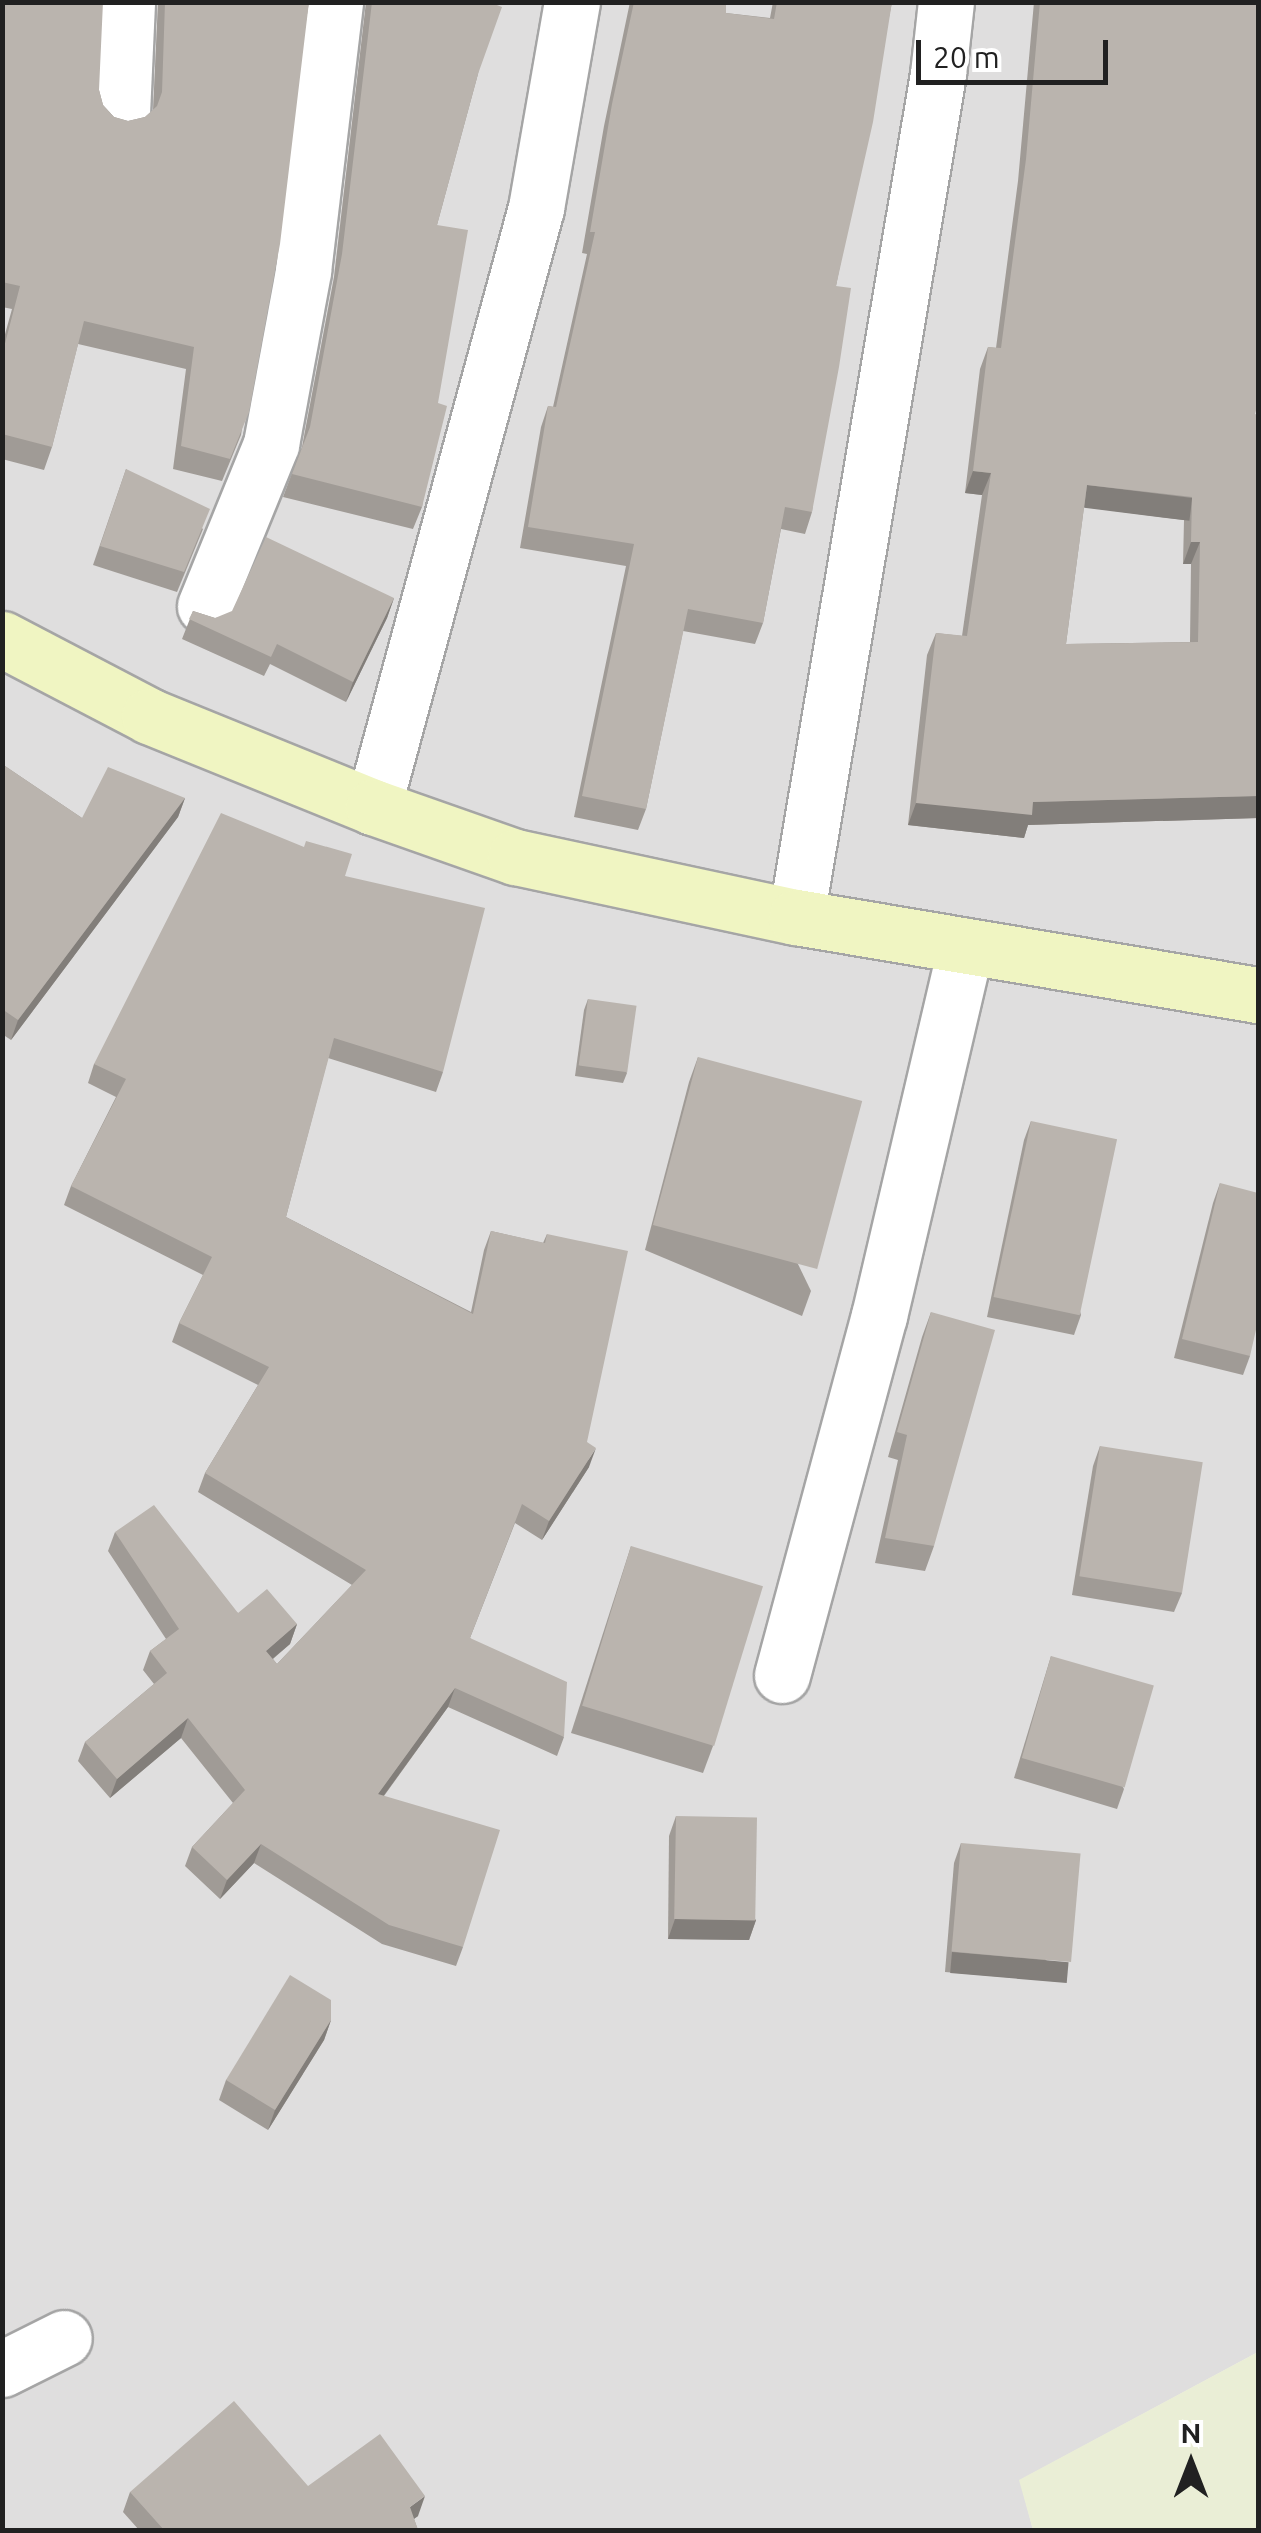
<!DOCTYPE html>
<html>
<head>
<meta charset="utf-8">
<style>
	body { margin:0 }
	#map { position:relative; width:1261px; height:2533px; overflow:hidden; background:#f1efe9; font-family:Ubuntu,sans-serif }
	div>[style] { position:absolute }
	.residential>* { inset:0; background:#dfdede }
	.farmland>* { inset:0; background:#eaeed6 }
	.roads { filter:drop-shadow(2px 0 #a5a5a5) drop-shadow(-2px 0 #a5a5a5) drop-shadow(0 2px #a5a5a5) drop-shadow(0 -2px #a5a5a5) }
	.minor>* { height:55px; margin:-27.5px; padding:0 27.5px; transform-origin:27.5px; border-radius:27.5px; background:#fff }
	.secondary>* { height:55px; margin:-27.5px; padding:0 27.5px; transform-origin:27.5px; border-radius:27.5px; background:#f0f5c2 }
	.wall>* { inset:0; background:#a09b96 }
	.shaded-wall>* { inset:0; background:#827e7a; transform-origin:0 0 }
	.building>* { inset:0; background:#bab4ae; transform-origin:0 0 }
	span { translate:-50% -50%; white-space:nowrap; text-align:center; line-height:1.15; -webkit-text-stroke:8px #fff; paint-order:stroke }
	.frame { position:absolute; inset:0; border:5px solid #212121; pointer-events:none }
	.north { position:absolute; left:1141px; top:2413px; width:100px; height:100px; -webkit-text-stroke:8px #fff; paint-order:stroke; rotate:0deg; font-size:28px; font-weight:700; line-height:40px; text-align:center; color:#212121 }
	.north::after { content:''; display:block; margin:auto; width:35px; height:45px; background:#212121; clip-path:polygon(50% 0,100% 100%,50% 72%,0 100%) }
	.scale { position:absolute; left:916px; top:40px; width:192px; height:45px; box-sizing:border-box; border:5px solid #212121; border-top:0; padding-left:12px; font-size:30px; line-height:35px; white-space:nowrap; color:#212121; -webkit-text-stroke:8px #fff; paint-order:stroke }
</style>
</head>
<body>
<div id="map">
	<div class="residential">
		<i style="clip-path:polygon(3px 3px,1258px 3px,1258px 2352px,1020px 2480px,1033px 2530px,3px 2530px)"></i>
	</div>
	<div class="farmland">
		<i style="clip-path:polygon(1258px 2352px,1258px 2530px,1033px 2530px,1019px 2480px)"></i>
	</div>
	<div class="roads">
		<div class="minor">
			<i style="left:122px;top:113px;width:111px;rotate:-87.4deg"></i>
			<i style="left:205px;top:606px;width:175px;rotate:-67.8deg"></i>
			<i style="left:271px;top:444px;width:176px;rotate:-79.5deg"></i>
			<i style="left:303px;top:271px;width:271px;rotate:-83.2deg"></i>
			<i style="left:373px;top:807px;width:621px;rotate:-74.78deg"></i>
			<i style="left:536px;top:208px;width:209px;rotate:-80.1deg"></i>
			<i style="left:796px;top:917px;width:855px;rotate:-80.44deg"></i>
			<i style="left:938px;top:74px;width:72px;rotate:-83.7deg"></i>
			<i style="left:782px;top:1675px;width:372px;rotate:-74.9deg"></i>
			<i style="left:879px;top:1316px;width:380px;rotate:-76.8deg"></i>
			<i style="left:2px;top:2369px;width:69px;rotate:-26.6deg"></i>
		</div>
		<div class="secondary">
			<i style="left:2px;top:639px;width:166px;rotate:27.6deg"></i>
			<i style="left:149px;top:716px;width:242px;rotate:22.1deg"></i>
			<i style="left:373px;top:807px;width:151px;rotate:19.4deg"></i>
			<i style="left:515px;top:857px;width:287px;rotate:12.1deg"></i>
			<i style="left:796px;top:917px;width:469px;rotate:9.6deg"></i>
		</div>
	</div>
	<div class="wall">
		<i style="clip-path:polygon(2px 2px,99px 90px,103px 105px,114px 117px,128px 121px,145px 117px,153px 110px,158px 2px,309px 2px,241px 435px,222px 481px,173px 469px,186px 369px,78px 344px,52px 447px,44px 470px,2px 459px,2px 345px,12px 309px,2px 307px)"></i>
		<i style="clip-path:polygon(366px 2px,489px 2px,478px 74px,437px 225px,438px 403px,422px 507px,413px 529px,283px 497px,302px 447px,334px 277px)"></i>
		<i style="clip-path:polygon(630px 2px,726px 2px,726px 13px,770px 18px,773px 2px,892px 2px,836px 286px,812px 512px,805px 534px,781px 529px,763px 623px,755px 644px,683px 631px,646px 809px,638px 830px,574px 817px,626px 566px,520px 548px,541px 427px,548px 406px,553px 407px,587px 254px,582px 253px,604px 126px)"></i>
		<i style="clip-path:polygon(evenodd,1034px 2px,1258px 2px,1255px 414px,1258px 818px,1028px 825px,1024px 838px,908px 825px,927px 655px,936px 633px,962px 636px,982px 495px,965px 493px,980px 369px,988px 347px,996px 348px,1018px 181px,1034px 2px,1084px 507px,1184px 520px,1183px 564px,1191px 564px,1190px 642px,1066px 644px,1084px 507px)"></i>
		<i style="clip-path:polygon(126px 469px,203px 529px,177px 592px,93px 565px)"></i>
		<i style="clip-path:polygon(394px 598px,387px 618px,346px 702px,270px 664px,264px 676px,182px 639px,193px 611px,215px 618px)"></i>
		<i style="clip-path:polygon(2px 764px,82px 818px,185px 798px,178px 817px,11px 1040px,2px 1034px)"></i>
		<i style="clip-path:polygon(345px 876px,443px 1072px,436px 1092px,328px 1058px,286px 1217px,471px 1312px,484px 1250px,491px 1231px,543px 1243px,547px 1234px,587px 1442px,589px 1467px,542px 1540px,515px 1523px,470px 1638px,564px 1737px,557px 1756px,448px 1707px,384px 1796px,463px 1947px,456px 1966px,382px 1944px,254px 1863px,220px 1899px,185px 1866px,192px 1847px,233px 1803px,181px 1738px,110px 1798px,78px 1761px,85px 1742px,154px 1684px,143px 1670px,150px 1651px,166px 1639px,108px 1551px,115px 1532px,238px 1613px,297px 1624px,290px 1644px,273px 1659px,277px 1664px,352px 1585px,198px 1492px,205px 1473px,258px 1385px,172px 1342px,179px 1323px,203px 1275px,64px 1205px,71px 1186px,116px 1097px,88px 1083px,94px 1064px)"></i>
		<i style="clip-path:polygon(588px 999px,627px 1073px,623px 1083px,575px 1076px,584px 1010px)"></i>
		<i style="clip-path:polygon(698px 1057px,811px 1291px,802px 1316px,645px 1250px,689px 1082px)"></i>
		<i style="clip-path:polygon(1031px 1121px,1081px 1315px,1074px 1335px,987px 1317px,1024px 1140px)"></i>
		<i style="clip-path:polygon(1220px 1183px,1250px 1356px,1243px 1375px,1174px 1358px,1213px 1203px)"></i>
		<i style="clip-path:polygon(931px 1312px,934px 1546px,925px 1571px,875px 1563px,898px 1460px,888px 1457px,922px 1337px)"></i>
		<i style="clip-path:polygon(1100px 1446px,1182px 1593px,1174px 1612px,1072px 1595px,1093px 1466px)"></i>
		<i style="clip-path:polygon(631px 1546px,713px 1746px,703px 1773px,571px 1733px)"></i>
		<i style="clip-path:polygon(1051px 1656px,1124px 1789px,1117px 1809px,1014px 1778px)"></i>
		<i style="clip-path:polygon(676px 1816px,756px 1920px,749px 1940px,668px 1939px,669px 1836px)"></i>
		<i style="clip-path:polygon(961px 1843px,1062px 1982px,945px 1972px,954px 1863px)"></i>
		<i style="clip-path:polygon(331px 2020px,324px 2040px,268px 2130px,219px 2100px,226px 2080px)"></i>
		<i style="clip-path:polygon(308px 2486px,418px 2516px,414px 2519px,418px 2530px,139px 2530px,123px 2512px,130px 2492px)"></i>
	</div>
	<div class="shaded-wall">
		<i style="clip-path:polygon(973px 471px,991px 473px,982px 495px,965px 493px)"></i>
		<i style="left:1087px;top:485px;width:106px;height:23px;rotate:7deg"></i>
		<i style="clip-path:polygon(1191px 542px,1200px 542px,1191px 564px,1183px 564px)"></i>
		<i style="clip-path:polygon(394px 598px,387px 618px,346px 702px,353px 682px)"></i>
		<i style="clip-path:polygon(1258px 796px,1258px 818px,1028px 825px,1024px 838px,908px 825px,916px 803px,1033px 802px)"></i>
		<i style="clip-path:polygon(185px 798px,178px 817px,11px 1040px,18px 1020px)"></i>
		<i style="clip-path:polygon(596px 1448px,589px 1467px,542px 1540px,549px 1521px)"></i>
		<i style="clip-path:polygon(297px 1624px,290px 1644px,259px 1670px,266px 1651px)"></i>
		<i style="clip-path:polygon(455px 1688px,448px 1707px,371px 1813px,378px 1794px)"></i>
		<i style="clip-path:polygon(188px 1718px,181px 1738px,110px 1798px,117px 1779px)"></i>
		<i style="clip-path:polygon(261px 1844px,254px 1863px,220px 1899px,227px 1880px)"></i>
		<i style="clip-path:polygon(675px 1919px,756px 1920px,749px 1940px,668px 1939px)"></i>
		<i style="left:952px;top:1952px;width:117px;height:21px;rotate:5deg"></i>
		<i style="clip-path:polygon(331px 2020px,324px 2040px,268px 2130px,275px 2110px)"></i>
		<i style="clip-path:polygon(425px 2496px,418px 2516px,402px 2527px,410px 2507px)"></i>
	</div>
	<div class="building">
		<i style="clip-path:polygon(2px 2px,103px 2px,99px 90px,103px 105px,114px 117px,128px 121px,145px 117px,157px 106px,162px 92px,165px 2px,309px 2px,280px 244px,249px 412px,230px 459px,181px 446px,194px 347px,84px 321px,52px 447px,2px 434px,2px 355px,20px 286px,2px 282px)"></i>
		<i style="clip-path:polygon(372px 2px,489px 2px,502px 7px,478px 74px,437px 225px,468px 230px,438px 403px,447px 406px,422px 507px,292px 474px,310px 427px,342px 254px)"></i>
		<i style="clip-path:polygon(634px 2px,726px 2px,726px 13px,774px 19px,777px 2px,892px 2px,873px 122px,836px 286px,851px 288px,839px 367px,812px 512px,785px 507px,763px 623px,688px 609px,646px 809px,582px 796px,634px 544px,528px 527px,548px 406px,556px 407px,595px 232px,590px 232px,612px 104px)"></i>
		<i style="clip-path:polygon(evenodd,1040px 2px,1258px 2px,1258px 403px,1255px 414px,1258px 415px,1258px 796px,1033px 802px,1032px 815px,916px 803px,936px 633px,967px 636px,991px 473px,973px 471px,988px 347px,1001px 348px,1026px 159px,1040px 2px,1087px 485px,1192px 497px,1191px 542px,1200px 542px,1198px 642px,1066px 644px,1087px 485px)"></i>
		<i style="clip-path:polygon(126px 469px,210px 509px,184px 572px,100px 546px)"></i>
		<i style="clip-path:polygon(266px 537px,394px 598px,353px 682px,277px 644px,271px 657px,189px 619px,193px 611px,215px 618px,232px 611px)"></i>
		<i style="clip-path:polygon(2px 764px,82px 818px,108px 767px,185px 798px,18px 1020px,2px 1009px)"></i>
		<i style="clip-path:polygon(221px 813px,304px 847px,306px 841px,352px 854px,345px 876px,485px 908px,443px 1072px,334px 1038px,286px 1217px,473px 1314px,491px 1231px,545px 1243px,547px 1234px,628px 1251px,587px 1442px,596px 1448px,549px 1521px,522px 1504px,470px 1638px,567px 1682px,564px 1737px,455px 1688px,378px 1794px,500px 1830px,463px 1947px,389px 1925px,261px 1844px,227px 1880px,192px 1847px,245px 1790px,188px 1718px,117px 1779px,85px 1742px,167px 1673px,150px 1651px,179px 1629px,115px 1532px,154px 1505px,238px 1613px,267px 1589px,297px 1624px,266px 1651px,277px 1664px,366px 1570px,205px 1473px,269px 1367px,179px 1323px,212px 1257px,71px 1186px,126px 1079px,94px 1064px)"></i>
		<i style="left:588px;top:999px;width:49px;height:67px;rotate:8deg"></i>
		<i style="left:698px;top:1057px;width:170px;height:174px;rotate:15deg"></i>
		<i style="left:1031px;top:1121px;width:88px;height:180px;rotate:12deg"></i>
		<i style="clip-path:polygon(1220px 1183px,1258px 1193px,1258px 1321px,1250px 1356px,1182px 1339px)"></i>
		<i style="clip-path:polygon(931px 1312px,995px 1330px,934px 1546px,885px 1538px,907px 1435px,897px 1432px)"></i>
		<i style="left:1100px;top:1446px;width:104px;height:132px;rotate:9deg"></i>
		<i style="left:631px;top:1546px;width:138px;height:167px;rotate:17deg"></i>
		<i style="left:1051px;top:1656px;width:107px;height:106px;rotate:16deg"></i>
		<i style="left:676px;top:1816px;width:81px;height:103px;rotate:1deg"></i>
		<i style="left:961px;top:1843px;width:120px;height:109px;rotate:5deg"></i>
		<i style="clip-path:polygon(290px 1975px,331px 2000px,331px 2020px,275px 2110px,226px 2080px)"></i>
		<i style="clip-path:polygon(234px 2401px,308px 2486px,380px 2434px,425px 2496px,410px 2507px,418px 2530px,164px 2530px,130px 2492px)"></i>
	</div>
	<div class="frame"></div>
	<div class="north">N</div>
	<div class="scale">20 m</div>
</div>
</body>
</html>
